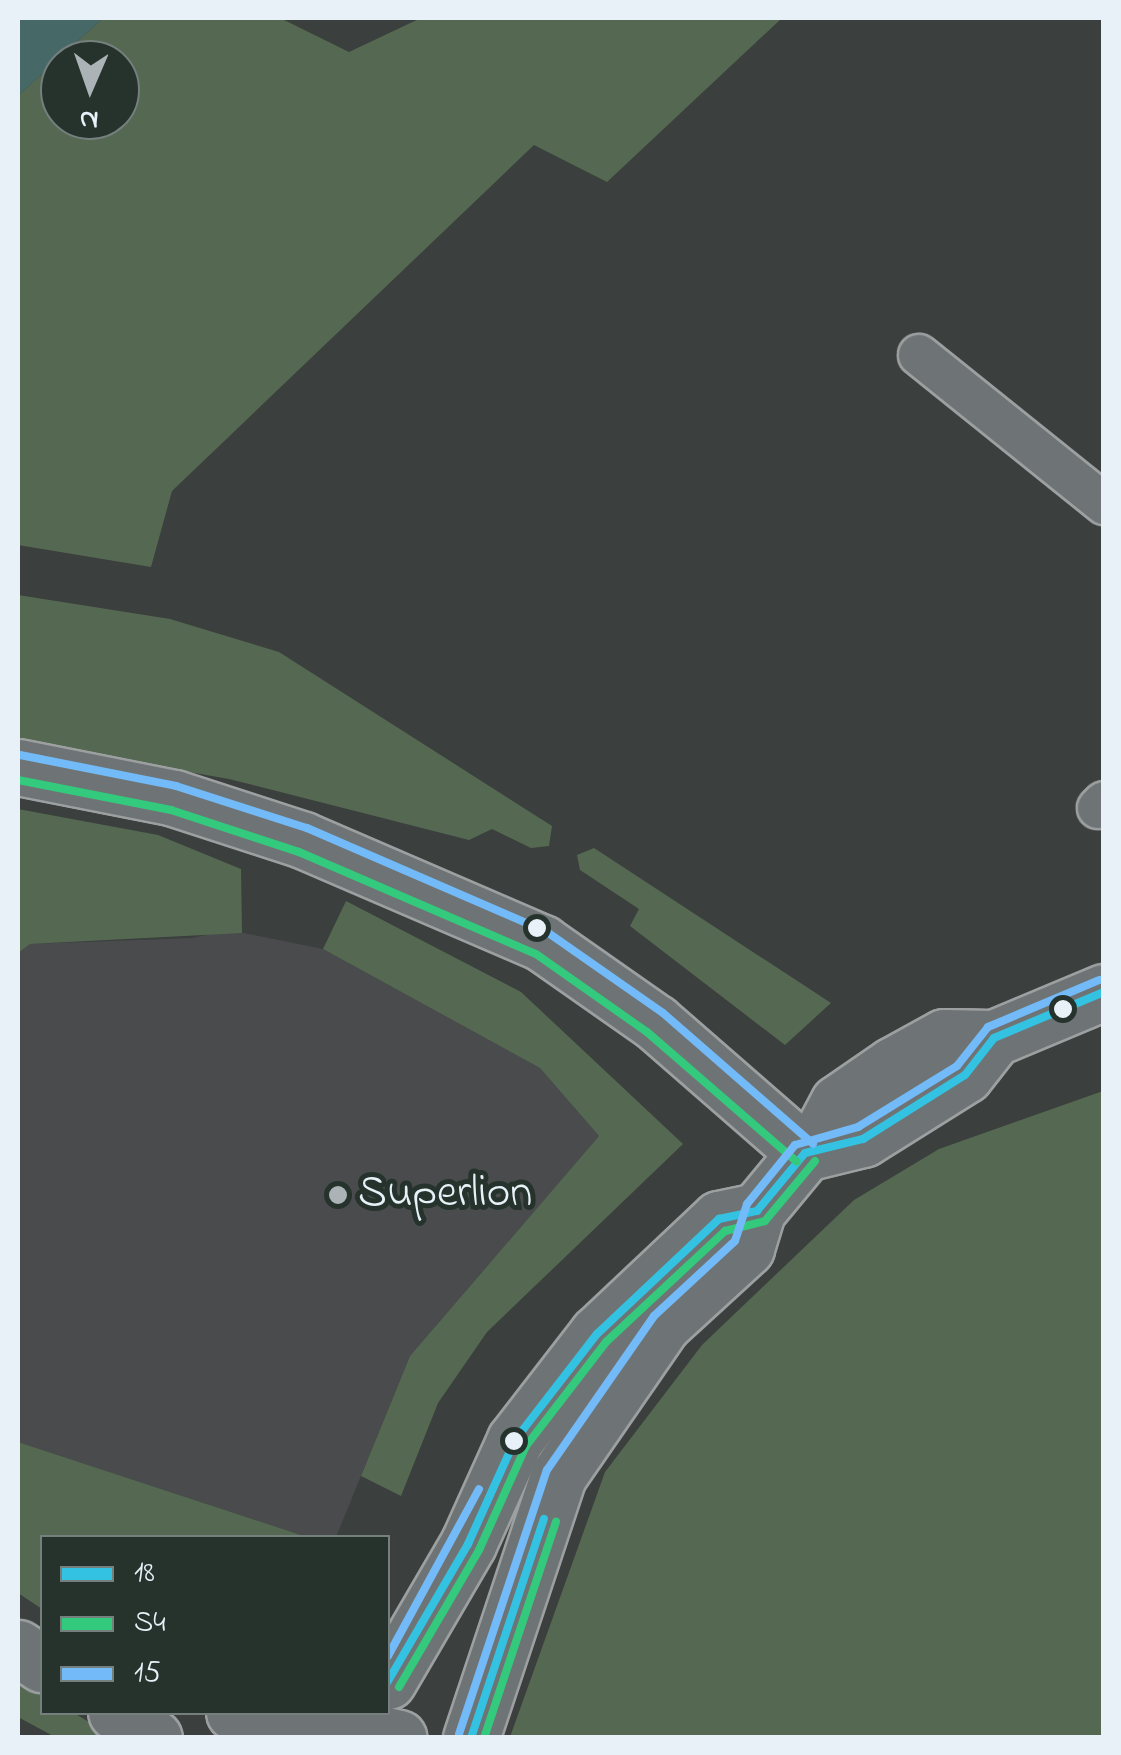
<!DOCTYPE html>
<html>
<head>
<meta charset="utf-8">
<style>
	body { margin:0 }
	#map { position:relative; width:1121px; height:1755px; overflow:hidden; background:#3b3f3d; font-family:"Indie Flower",sans-serif }
	div>[style] { position:absolute }
	.built>* { inset:0; background:#494b4c }
	.green>* { inset:0; background:#556952 }
	.water>* { inset:0; background:#466867 }
	.roads { filter:drop-shadow(2px 0 #9da0a1) drop-shadow(-2px 0 #9da0a1) drop-shadow(0 2px #9da0a1) drop-shadow(0 -2px #9da0a1) }
	.street>* { height:40px; margin:-20px; padding:0 20px; transform-origin:20px; border-radius:20px; background:#6e7475 }
	.secondary>* { height:55px; margin:-27.5px; padding:0 27.5px; transform-origin:27.5px; border-radius:27.5px; background:#6e7475 }
	.bus-1>* { height:8px; margin:-4px; padding:0 4px; transform-origin:4px; border-radius:4px; background:#33c2e2 }
	.bus-2>* { height:8px; margin:-4px; padding:0 4px; transform-origin:4px; border-radius:4px; background:#33ca7d }
	.bus-3>* { height:8px; margin:-4px; padding:0 4px; transform-origin:4px; border-radius:4px; background:#73baf8 }
	.dots>* { width:28px; height:28px; translate:-50% -50%; box-sizing:border-box; border:5px solid #26332d; border-radius:50% }
	span { translate:-50% -50%; white-space:nowrap; text-align:center; line-height:1.15; -webkit-text-stroke:10px #26332d; paint-order:stroke }
	.poi-label { font-size:45px; color:#e8f1f8 }
	.left { translate:0 -50%; text-align:left }
	.frame { position:absolute; inset:0; border:20px solid #e8f1f8; pointer-events:none }
	.legend { position:absolute; left:40px; top:1535px; width:350px; height:180px; box-sizing:border-box; background:#26332d; border:2px solid #747f7e; margin:0; padding:12px 18px; list-style:none; font-size:30px; color:#e8f1f8 }
	.legend li { display:flex; align-items:center; gap:20px; height:50px }
	.legend b { width:50px; border:2px solid #747f7e }
	.north { position:absolute; left:40px; top:40px; width:100px; height:100px; box-sizing:border-box; background:#26332d; border:2px solid #747f7e; border-radius:50%; rotate:182deg; font-size:28px; font-weight:700; line-height:40px; text-align:center; color:#e8f1f8 }
	.north::after { content:''; display:block; margin:auto; width:35px; height:45px; background:#abb3b7; clip-path:polygon(50% 0,100% 100%,50% 72%,0 100%) }
</style>
</head>
<body>
<div id="map">
	<div class="built">
		<i style="clip-path:polygon(229px 930px,323px 949px,540px 1068px,599px 1136px,410px 1356px,336px 1537px,307px 1537px,18px 1442px,18px 953px,29px 944px,192px 938px)"></i>
	</div>
	<div class="green">
		<i style="clip-path:polygon(evenodd,103px 18px,280px 18px,349px 52px,421px 18px,782px 18px,607px 182px,534px 145px,172px 491px,151px 567px,18px 545px,18px 96px,103px 18px,60px 60px,120px 60px,120px 120px,60px 120px,60px 60px)"></i>
		<i style="clip-path:polygon(18px 595px,170px 619px,279px 652px,552px 826px,549px 846px,531px 848px,492px 829px,469px 840px,229px 779px,18px 742px)"></i>
		<i style="clip-path:polygon(18px 809px,158px 835px,241px 869px,242px 933px,30px 944px,18px 953px)"></i>
		<i style="clip-path:polygon(594px 848px,831px 1003px,785px 1045px,630px 926px,639px 909px,580px 870px,577px 855px)"></i>
		<i style="clip-path:polygon(346px 901px,521px 992px,683px 1144px,487px 1332px,438px 1403px,401px 1496px,361px 1476px,410px 1356px,599px 1136px,540px 1068px,323px 949px)"></i>
		<i style="clip-path:polygon(1103px 1091px,1103px 1737px,510px 1737px,605px 1472px,702px 1345px,854px 1200px,939px 1149px)"></i>
		<i style="clip-path:polygon(18px 1442px,307px 1537px,42px 1538px,42px 1609px,18px 1593px)"></i>
		<i style="clip-path:polygon(18px 1677px,42px 1692px,42px 1712px,74px 1713px,114px 1737px,55px 1737px,18px 1717px)"></i>
	</div>
	<div class="water">
		<i style="clip-path:polygon(18px 18px,103px 18px,18px 96px)"></i>
	</div>
	<div class="roads">
		<div class="street">
			<i style="left:919px;top:355px;width:238px;rotate:38.8deg"></i>
			<i style="left:1098px;top:808px;width:8px;rotate:-45deg"></i>
		</div>
		<div class="secondary">
			<i style="left:18px;top:767px;width:159px;rotate:11.2deg"></i>
			<i style="left:174px;top:798px;width:136px;rotate:18deg"></i>
			<i style="left:303px;top:840px;width:260px;rotate:23.3deg"></i>
			<i style="left:542px;top:943px;width:138px;rotate:35deg"></i>
			<i style="left:655px;top:1022px;width:199px;rotate:41.1deg"></i>
			<i style="left:815px;top:1146px;width:49px;rotate:-61.9deg"></i>
			<i style="left:838px;top:1103px;width:67px;rotate:-34.6deg"></i>
			<i style="left:893px;top:1065px;width:58px;rotate:-28.8deg"></i>
			<i style="left:944px;top:1037px;width:50px;rotate:1.1deg"></i>
			<i style="left:18px;top:1648px;width:29px;rotate:34deg"></i>
			<i style="left:388px;top:1681px;width:159px;rotate:-59.7deg"></i>
			<i style="left:468px;top:1544px;width:114px;rotate:-65.7deg"></i>
			<i style="left:515px;top:1440px;width:134px;rotate:-52.3deg"></i>
			<i style="left:597px;top:1334px;width:168px;rotate:-43.3deg"></i>
			<i style="left:719px;top:1219px;width:39px;rotate:-12deg"></i>
			<i style="left:116px;top:1712px;width:46px;rotate:34.4deg"></i>
			<i style="left:234px;top:1712px;width:75px;rotate:17deg"></i>
			<i style="left:299px;top:1738px;width:44px;rotate:-17.2deg"></i>
			<i style="left:341px;top:1725px;width:59px;rotate:12.6deg"></i>
			<i style="left:471px;top:1738px;width:276px;rotate:-71.6deg"></i>
			<i style="left:558px;top:1476px;width:185px;rotate:-55.4deg"></i>
			<i style="left:663px;top:1324px;width:113px;rotate:-42.5deg"></i>
			<i style="left:746px;top:1248px;width:39px;rotate:-73deg"></i>
			<i style="left:757px;top:1211px;width:75px;rotate:-50.4deg"></i>
			<i style="left:805px;top:1153px;width:60px;rotate:-13.6deg"></i>
			<i style="left:863px;top:1139px;width:120px;rotate:-32.1deg"></i>
			<i style="left:965px;top:1075px;width:47px;rotate:-51.9deg"></i>
			<i style="left:994px;top:1038px;width:119px;rotate:-22.7deg"></i>
		</div>
	</div>
	<div class="bus-1">
		<i style="left:388px;top:1681px;width:159px;rotate:-59.7deg"></i>
		<i style="left:468px;top:1544px;width:114px;rotate:-65.7deg"></i>
		<i style="left:515px;top:1440px;width:134px;rotate:-52.3deg"></i>
		<i style="left:597px;top:1334px;width:168px;rotate:-43.3deg"></i>
		<i style="left:719px;top:1219px;width:39px;rotate:-12deg"></i>
		<i style="left:757px;top:1211px;width:75px;rotate:-50.4deg"></i>
		<i style="left:805px;top:1153px;width:60px;rotate:-13.6deg"></i>
		<i style="left:863px;top:1139px;width:120px;rotate:-32.1deg"></i>
		<i style="left:965px;top:1075px;width:47px;rotate:-51.9deg"></i>
		<i style="left:994px;top:1038px;width:119px;rotate:-22.7deg"></i>
		<i style="left:471px;top:1738px;width:231px;rotate:-71.6deg"></i>
	</div>
	<div class="bus-2">
		<i style="left:18px;top:780px;width:156px;rotate:11.1deg"></i>
		<i style="left:171px;top:810px;width:135px;rotate:18.2deg"></i>
		<i style="left:299px;top:852px;width:258px;rotate:23.3deg"></i>
		<i style="left:536px;top:954px;width:136px;rotate:35.1deg"></i>
		<i style="left:647px;top:1032px;width:198px;rotate:40.9deg"></i>
		<i style="left:399px;top:1687px;width:159px;rotate:-59.7deg"></i>
		<i style="left:479px;top:1550px;width:114px;rotate:-65.7deg"></i>
		<i style="left:526px;top:1446px;width:131px;rotate:-52.4deg"></i>
		<i style="left:606px;top:1342px;width:163px;rotate:-43deg"></i>
		<i style="left:725px;top:1231px;width:41px;rotate:-14deg"></i>
		<i style="left:765px;top:1221px;width:78px;rotate:-50.2deg"></i>
		<i style="left:484px;top:1738px;width:228px;rotate:-71.6deg"></i>
	</div>
	<div class="bus-3">
		<i style="left:20px;top:755px;width:159px;rotate:11.2deg"></i>
		<i style="left:176px;top:786px;width:138px;rotate:17.8deg"></i>
		<i style="left:307px;top:828px;width:262px;rotate:23.4deg"></i>
		<i style="left:547px;top:932px;width:141px;rotate:34.9deg"></i>
		<i style="left:663px;top:1013px;width:199px;rotate:41.1deg"></i>
		<i style="left:388px;top:1656px;width:190px;rotate:-61.4deg"></i>
		<i style="left:459px;top:1734px;width:278px;rotate:-71.6deg"></i>
		<i style="left:547px;top:1470px;width:188px;rotate:-55.2deg"></i>
		<i style="left:654px;top:1316px;width:110px;rotate:-42.8deg"></i>
		<i style="left:735px;top:1241px;width:39px;rotate:-72deg"></i>
		<i style="left:747px;top:1204px;width:76px;rotate:-50.9deg"></i>
		<i style="left:795px;top:1145px;width:66px;rotate:-15.9deg"></i>
		<i style="left:858px;top:1127px;width:116px;rotate:-31.6deg"></i>
		<i style="left:957px;top:1066px;width:50px;rotate:-51.5deg"></i>
		<i style="left:988px;top:1027px;width:121px;rotate:-22.9deg"></i>
	</div>
	<div class="dots">
		<i style="left:537px;top:928px;background:#e8f1f8"></i>
		<i style="left:1063px;top:1009px;background:#e8f1f8"></i>
		<i style="left:338px;top:1195px;background:#abb3b7"></i>
		<i style="left:514px;top:1441px;background:#e8f1f8"></i>
	</div>
	<div class="poi-label">
		<span class="left" style="left:358px;top:1195px">Superlion</span>
	</div>
	<div class="frame"></div>
	<ul class="legend">
	<li><b style="height:12px;background:#33c2e2"></b>18</li>
	<li><b style="height:12px;background:#33ca7d"></b>S4</li>
	<li><b style="height:12px;background:#73baf8"></b>15</li>
	</ul>
	<div class="north">N</div>
</div>
</body>
</html>
